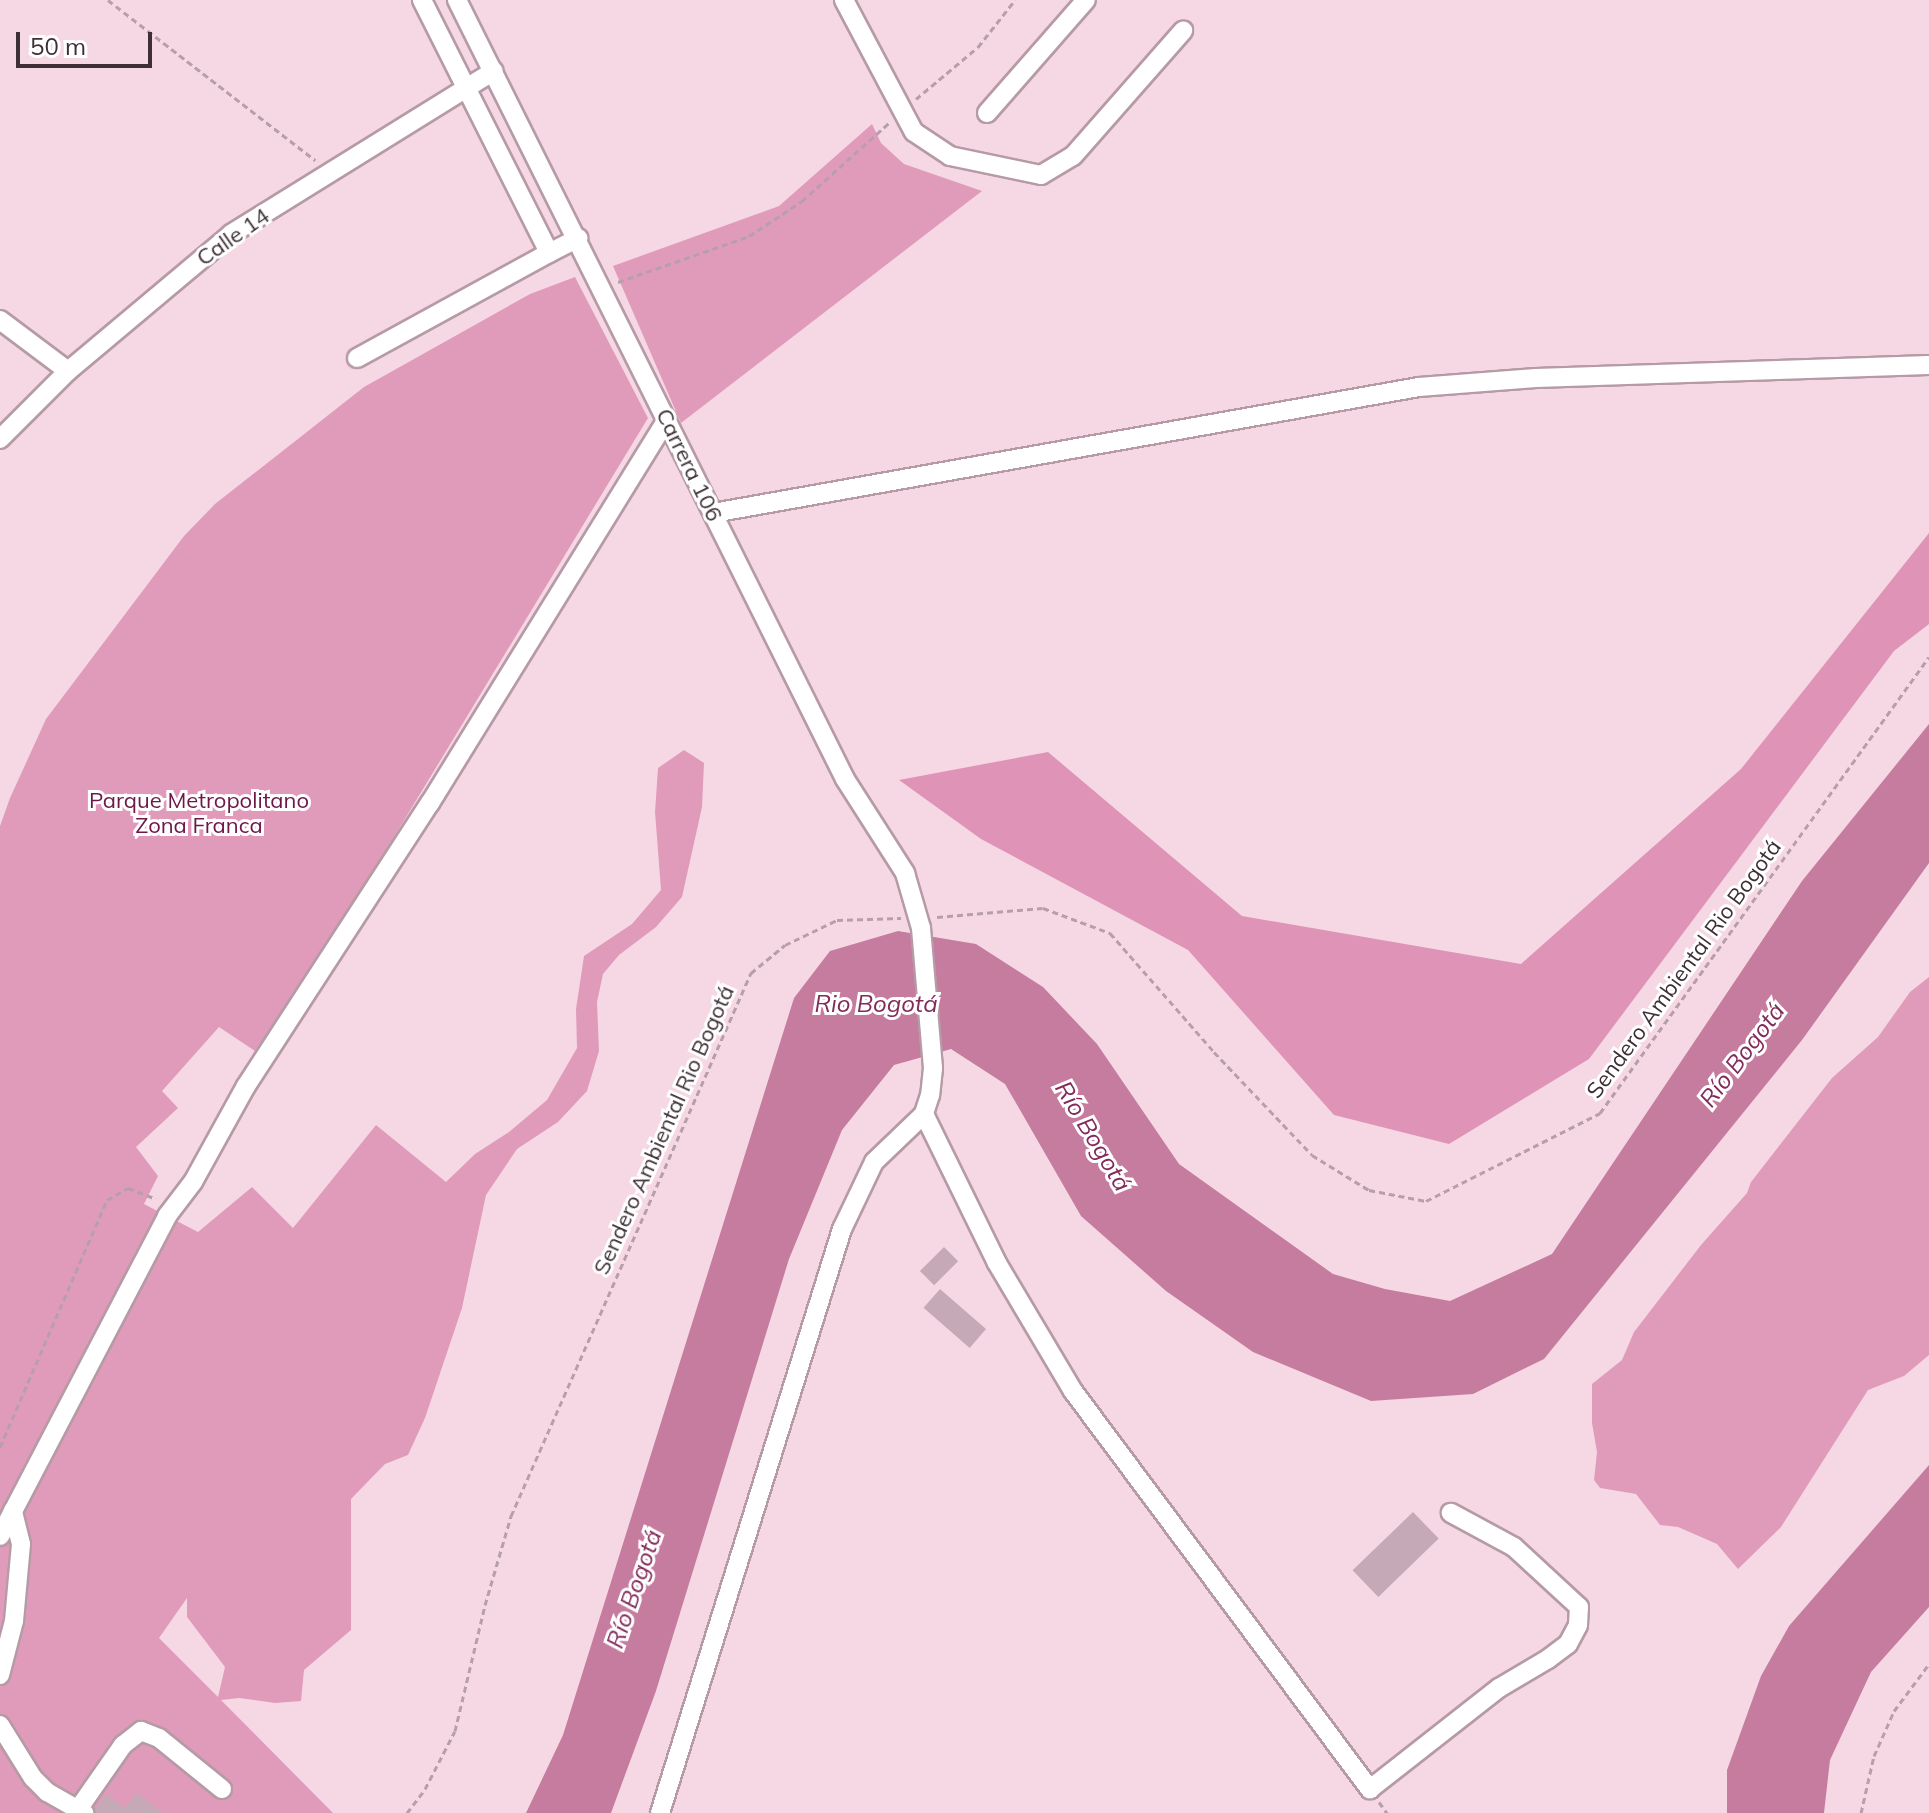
<!DOCTYPE html>
<html>
<head>
<meta charset="utf-8">
<style>
	body { margin:0 }
	#map { position:relative; width:1929px; height:1813px; overflow:hidden; background:#f6d8e5; font-family:Mulish,sans-serif }
	div>[style] { position:absolute }
	.green>* { inset:0; background:#e09bbb }
	.forest>* { inset:0; background:#df94b7 }
	.water>* { inset:0; background:#c57c9f }
	.building>* { inset:0; background:#c6a9b6; transform-origin:0 0 }
	.path>* { height:3px; margin-top:-1.5px; transform-origin:0; background:repeating-linear-gradient(90deg,#b79faa 0 6px,transparent 0 10px) }
	.roads { filter:drop-shadow(2px 0 #b69aa6) drop-shadow(-2px 0 #b69aa6) drop-shadow(0 2px #b69aa6) drop-shadow(0 -2px #b69aa6) }
	.minor>* { height:18px; margin:-9px; padding:0 9px; transform-origin:9px; border-radius:9px; background:#fff }
	span { translate:-50% -50%; white-space:nowrap; text-align:center; line-height:1.15; -webkit-text-stroke:6px #fff; paint-order:stroke }
	.street-label { font-size:22px; color:#3c3035 }
	.park-label { font-size:22px; color:#6e1749 }
	.water-label { font-size:24px; color:#822b5b; font-style:italic }
	.scale { position:absolute; left:16px; top:32px; width:136px; height:36px; box-sizing:border-box; border:4px solid #3c3035; border-top:0; padding-left:10px; font-size:24px; line-height:28px; white-space:nowrap; color:#3c3035; -webkit-text-stroke:6px #fff; paint-order:stroke }
</style>
</head>
<body>
<div id="map">
	<div class="green">
		<i style="clip-path:polygon(872px 124px,881px 143px,904px 164px,982px 191px,681px 423px,613px 266px,779px 206px)"></i>
		<i style="clip-path:polygon(evenodd,575px 277px,648px 418px,343px 921px,255px 1051px,219px 1027px,162px 1091px,178px 1108px,136px 1147px,158px 1176px,144px 1204px,198px 1232px,252px 1187px,293px 1228px,376px 1125px,446px 1182px,475px 1154px,509px 1132px,547px 1100px,577px 1048px,576px 1009px,584px 956px,632px 924px,661px 890px,655px 812px,658px 768px,684px 750px,704px 763px,702px 807px,682px 897px,656px 927px,619px 955px,603px 974px,597px 1002px,599px 1051px,587px 1091px,558px 1122px,517px 1149px,486px 1195px,462px 1308px,425px 1418px,408px 1455px,385px 1464px,351px 1499px,351px 1630px,304px 1670px,301px 1701px,275px 1703px,239px 1698px,221px 1700px,333px 1813px,0 1813px,0 826px,10px 798px,46px 719px,184px 536px,215px 504px,364px 387px,530px 294px,575px 277px,187px 1598px,187px 1617px,225px 1667px,218px 1697px,159px 1638px,187px 1598px)"></i>
		<i style="clip-path:polygon(1929px 977px,1929px 1355px,1904px 1376px,1868px 1390px,1781px 1527px,1738px 1569px,1717px 1544px,1678px 1527px,1660px 1525px,1636px 1494px,1600px 1488px,1594px 1480px,1597px 1452px,1592px 1423px,1592px 1384px,1622px 1360px,1634px 1332px,1701px 1245px,1747px 1193px,1751px 1182px,1832px 1078px,1878px 1037px,1910px 992px)"></i>
	</div>
	<div class="forest">
		<i style="clip-path:polygon(1929px 533px,1929px 624px,1894px 651px,1589px 1059px,1449px 1144px,1334px 1115px,1188px 950px,981px 839px,899px 780px,1048px 752px,1242px 916px,1521px 964px,1741px 769px)"></i>
	</div>
	<div class="water">
		<i style="clip-path:polygon(1929px 724px,1929px 863px,1802px 1040px,1544px 1359px,1473px 1394px,1371px 1401px,1253px 1352px,1166px 1291px,1081px 1216px,1005px 1084px,951px 1049px,894px 1065px,842px 1130px,789px 1259px,656px 1691px,611px 1813px,526px 1813px,563px 1735px,794px 998px,830px 951px,898px 931px,976px 944px,1043px 987px,1097px 1044px,1179px 1164px,1333px 1274px,1385px 1289px,1450px 1301px,1552px 1254px,1802px 881px)"></i>
		<i style="clip-path:polygon(1929px 1465px,1929px 1607px,1871px 1672px,1830px 1760px,1824px 1813px,1727px 1813px,1727px 1770px,1761px 1676px,1789px 1626px)"></i>
	</div>
	<div class="building">
		<i style="left:944px;top:1247px;width:20px;height:34px;rotate:45deg"></i>
		<i style="left:940px;top:1289px;width:61px;height:25px;rotate:41deg"></i>
		<i style="left:1413px;top:1512px;width:37px;height:84px;rotate:46deg"></i>
		<i style="clip-path:polygon(137px 1793px,163px 1813px,96px 1813px,95px 1809px,106px 1794px,125px 1808px)"></i>
	</div>
	<div class="path">
		<i style="left:108px;top:0;width:262px;rotate:37.7deg"></i>
		<i style="left:916px;top:99px;width:81px;rotate:-40deg"></i>
		<i style="left:978px;top:47px;width:60px;rotate:-51.8deg"></i>
		<i style="left:618px;top:282px;width:139px;rotate:-19.3deg"></i>
		<i style="left:749px;top:236px;width:64px;rotate:-33.4deg"></i>
		<i style="left:802px;top:201px;width:118px;rotate:-41.9deg"></i>
		<i style="left:937px;top:917px;width:106px;rotate:-4.9deg"></i>
		<i style="left:1043px;top:908px;width:72px;rotate:20.5deg"></i>
		<i style="left:1110px;top:933px;width:158px;rotate:48.8deg"></i>
		<i style="left:1214px;top:1052px;width:142px;rotate:46.4deg"></i>
		<i style="left:1312px;top:1155px;width:67px;rotate:31.6deg"></i>
		<i style="left:1369px;top:1190px;width:58px;rotate:10.9deg"></i>
		<i style="left:1426px;top:1201px;width:195px;rotate:-26.8deg"></i>
		<i style="left:1600px;top:1113px;width:562px;rotate:-54.19deg"></i>
		<i style="left:0;top:1447px;width:269px;rotate:-66.6deg"></i>
		<i style="left:107px;top:1200px;width:24px;rotate:-30deg"></i>
		<i style="left:128px;top:1188px;width:30px;rotate:21deg"></i>
		<i style="left:1379px;top:1802px;width:14px;rotate:54deg"></i>
		<i style="left:407px;top:1813px;width:30px;rotate:-53deg"></i>
		<i style="left:425px;top:1789px;width:65px;rotate:-62.7deg"></i>
		<i style="left:455px;top:1731px;width:130px;rotate:-76.6deg"></i>
		<i style="left:485px;top:1605px;width:93px;rotate:-73.7deg"></i>
		<i style="left:511px;top:1516px;width:594px;rotate:-66.16deg"></i>
		<i style="left:751px;top:973px;width:44px;rotate:-39.5deg"></i>
		<i style="left:785px;top:945px;width:58px;rotate:-25.7deg"></i>
		<i style="left:837px;top:920px;width:64px;rotate:-1.8deg"></i>
		<i style="left:1861px;top:1813px;width:58px;rotate:-77.2deg"></i>
		<i style="left:1874px;top:1756px;width:49px;rotate:-66deg"></i>
		<i style="left:1894px;top:1711px;width:59px;rotate:-53.3deg"></i>
	</div>
	<div class="roads">
		<div class="minor">
			<i style="left:422px;top:0;width:283px;rotate:63.3deg"></i>
			<i style="left:549px;top:253px;width:33px;rotate:-27deg"></i>
			<i style="left:457px;top:0;width:870px;rotate:63.52deg"></i>
			<i style="left:845px;top:779px;width:112px;rotate:57.4deg"></i>
			<i style="left:905px;top:873px;width:57px;rotate:73.8deg"></i>
			<i style="left:921px;top:928px;width:141px;rotate:85.1deg"></i>
			<i style="left:933px;top:1068px;width:27px;rotate:96deg"></i>
			<i style="left:930px;top:1095px;width:20px;rotate:108deg"></i>
			<i style="left:924px;top:1114px;width:69px;rotate:136.2deg"></i>
			<i style="left:874px;top:1162px;width:74px;rotate:115.5deg"></i>
			<i style="left:842px;top:1229px;width:612px;rotate:107.31deg"></i>
			<i style="left:844px;top:0;width:149px;rotate:62.1deg"></i>
			<i style="left:914px;top:132px;width:43px;rotate:33.7deg"></i>
			<i style="left:950px;top:156px;width:93px;rotate:11.8deg"></i>
			<i style="left:1041px;top:175px;width:37px;rotate:-31deg"></i>
			<i style="left:1073px;top:156px;width:167px;rotate:-48.7deg"></i>
			<i style="left:987px;top:113px;width:150px;rotate:-48.8deg"></i>
			<i style="left:0;top:320px;width:85px;rotate:36.9deg"></i>
			<i style="left:357px;top:358px;width:219px;rotate:-28.7deg"></i>
			<i style="left:0;top:439px;width:96px;rotate:-45deg"></i>
			<i style="left:68px;top:371px;width:213px;rotate:-40deg"></i>
			<i style="left:231px;top:234px;width:309px;rotate:-31.8deg"></i>
			<i style="left:713px;top:513px;width:717px;rotate:-10.12deg"></i>
			<i style="left:1419px;top:387px;width:117px;rotate:-4.4deg"></i>
			<i style="left:1536px;top:378px;width:393px;rotate:-1.9deg"></i>
			<i style="left:924px;top:1114px;width:166px;rotate:63.9deg"></i>
			<i style="left:997px;top:1263px;width:149px;rotate:59.3deg"></i>
			<i style="left:1073px;top:1391px;width:497px;rotate:53.3deg"></i>
			<i style="left:1370px;top:1789px;width:164px;rotate:-38.1deg"></i>
			<i style="left:1499px;top:1688px;width:57px;rotate:-30.6deg"></i>
			<i style="left:1548px;top:1659px;width:25px;rotate:-37deg"></i>
			<i style="left:1568px;top:1644px;width:21px;rotate:-62deg"></i>
			<i style="left:1578px;top:1625px;width:18px;rotate:-87deg"></i>
			<i style="left:1579px;top:1607px;width:88px;rotate:-137.3deg"></i>
			<i style="left:1514px;top:1547px;width:72px;rotate:-151.6deg"></i>
			<i style="left:0;top:1536px;width:361px;rotate:-62.4deg"></i>
			<i style="left:167px;top:1216px;width:43px;rotate:-52.6deg"></i>
			<i style="left:193px;top:1182px;width:110px;rotate:-61.1deg"></i>
			<i style="left:246px;top:1086px;width:338px;rotate:-57deg"></i>
			<i style="left:430px;top:803px;width:451px;rotate:-58.3deg"></i>
			<i style="left:0;top:1675px;width:56px;rotate:-75.5deg"></i>
			<i style="left:14px;top:1621px;width:77px;rotate:-84.8deg"></i>
			<i style="left:21px;top:1544px;width:34px;rotate:-104deg"></i>
			<i style="left:0;top:1725px;width:62px;rotate:58.1deg"></i>
			<i style="left:33px;top:1778px;width:20px;rotate:45deg"></i>
			<i style="left:47px;top:1792px;width:43px;rotate:29.6deg"></i>
			<i style="left:79px;top:1808px;width:77px;rotate:-55.1deg"></i>
			<i style="left:123px;top:1745px;width:23px;rotate:-38deg"></i>
			<i style="left:141px;top:1731px;width:19px;rotate:21deg"></i>
			<i style="left:159px;top:1738px;width:81px;rotate:39deg"></i>
		</div>
	</div>
	<div class="street-label">
		<span style="left:233px;top:237px;rotate:-35deg">Calle 14</span>
		<span style="left:689px;top:465px;rotate:64deg">Carrera 106</span>
		<span style="left:1684px;top:969px;rotate:-54deg">Sendero Ambiental Rio Bogotá</span>
		<span style="left:664px;top:1130px;rotate:-66deg">Sendero Ambiental Rio Bogotá</span>
	</div>
	<div class="park-label">
		<span style="left:199px;top:813px">Parque Metropolitano<br>Zona Franca</span>
	</div>
	<div class="water-label">
		<span style="left:876px;top:1004px">Rio Bogotá</span>
		<span style="left:1742px;top:1055px;rotate:-53deg">Río Bogotá</span>
		<span style="left:1093px;top:1136px;rotate:59deg">Río Bogotá</span>
		<span style="left:634px;top:1589px;rotate:-71deg">Río Bogotá</span>
	</div>
	<div class="scale">50 m</div>
</div>
</body>
</html>
